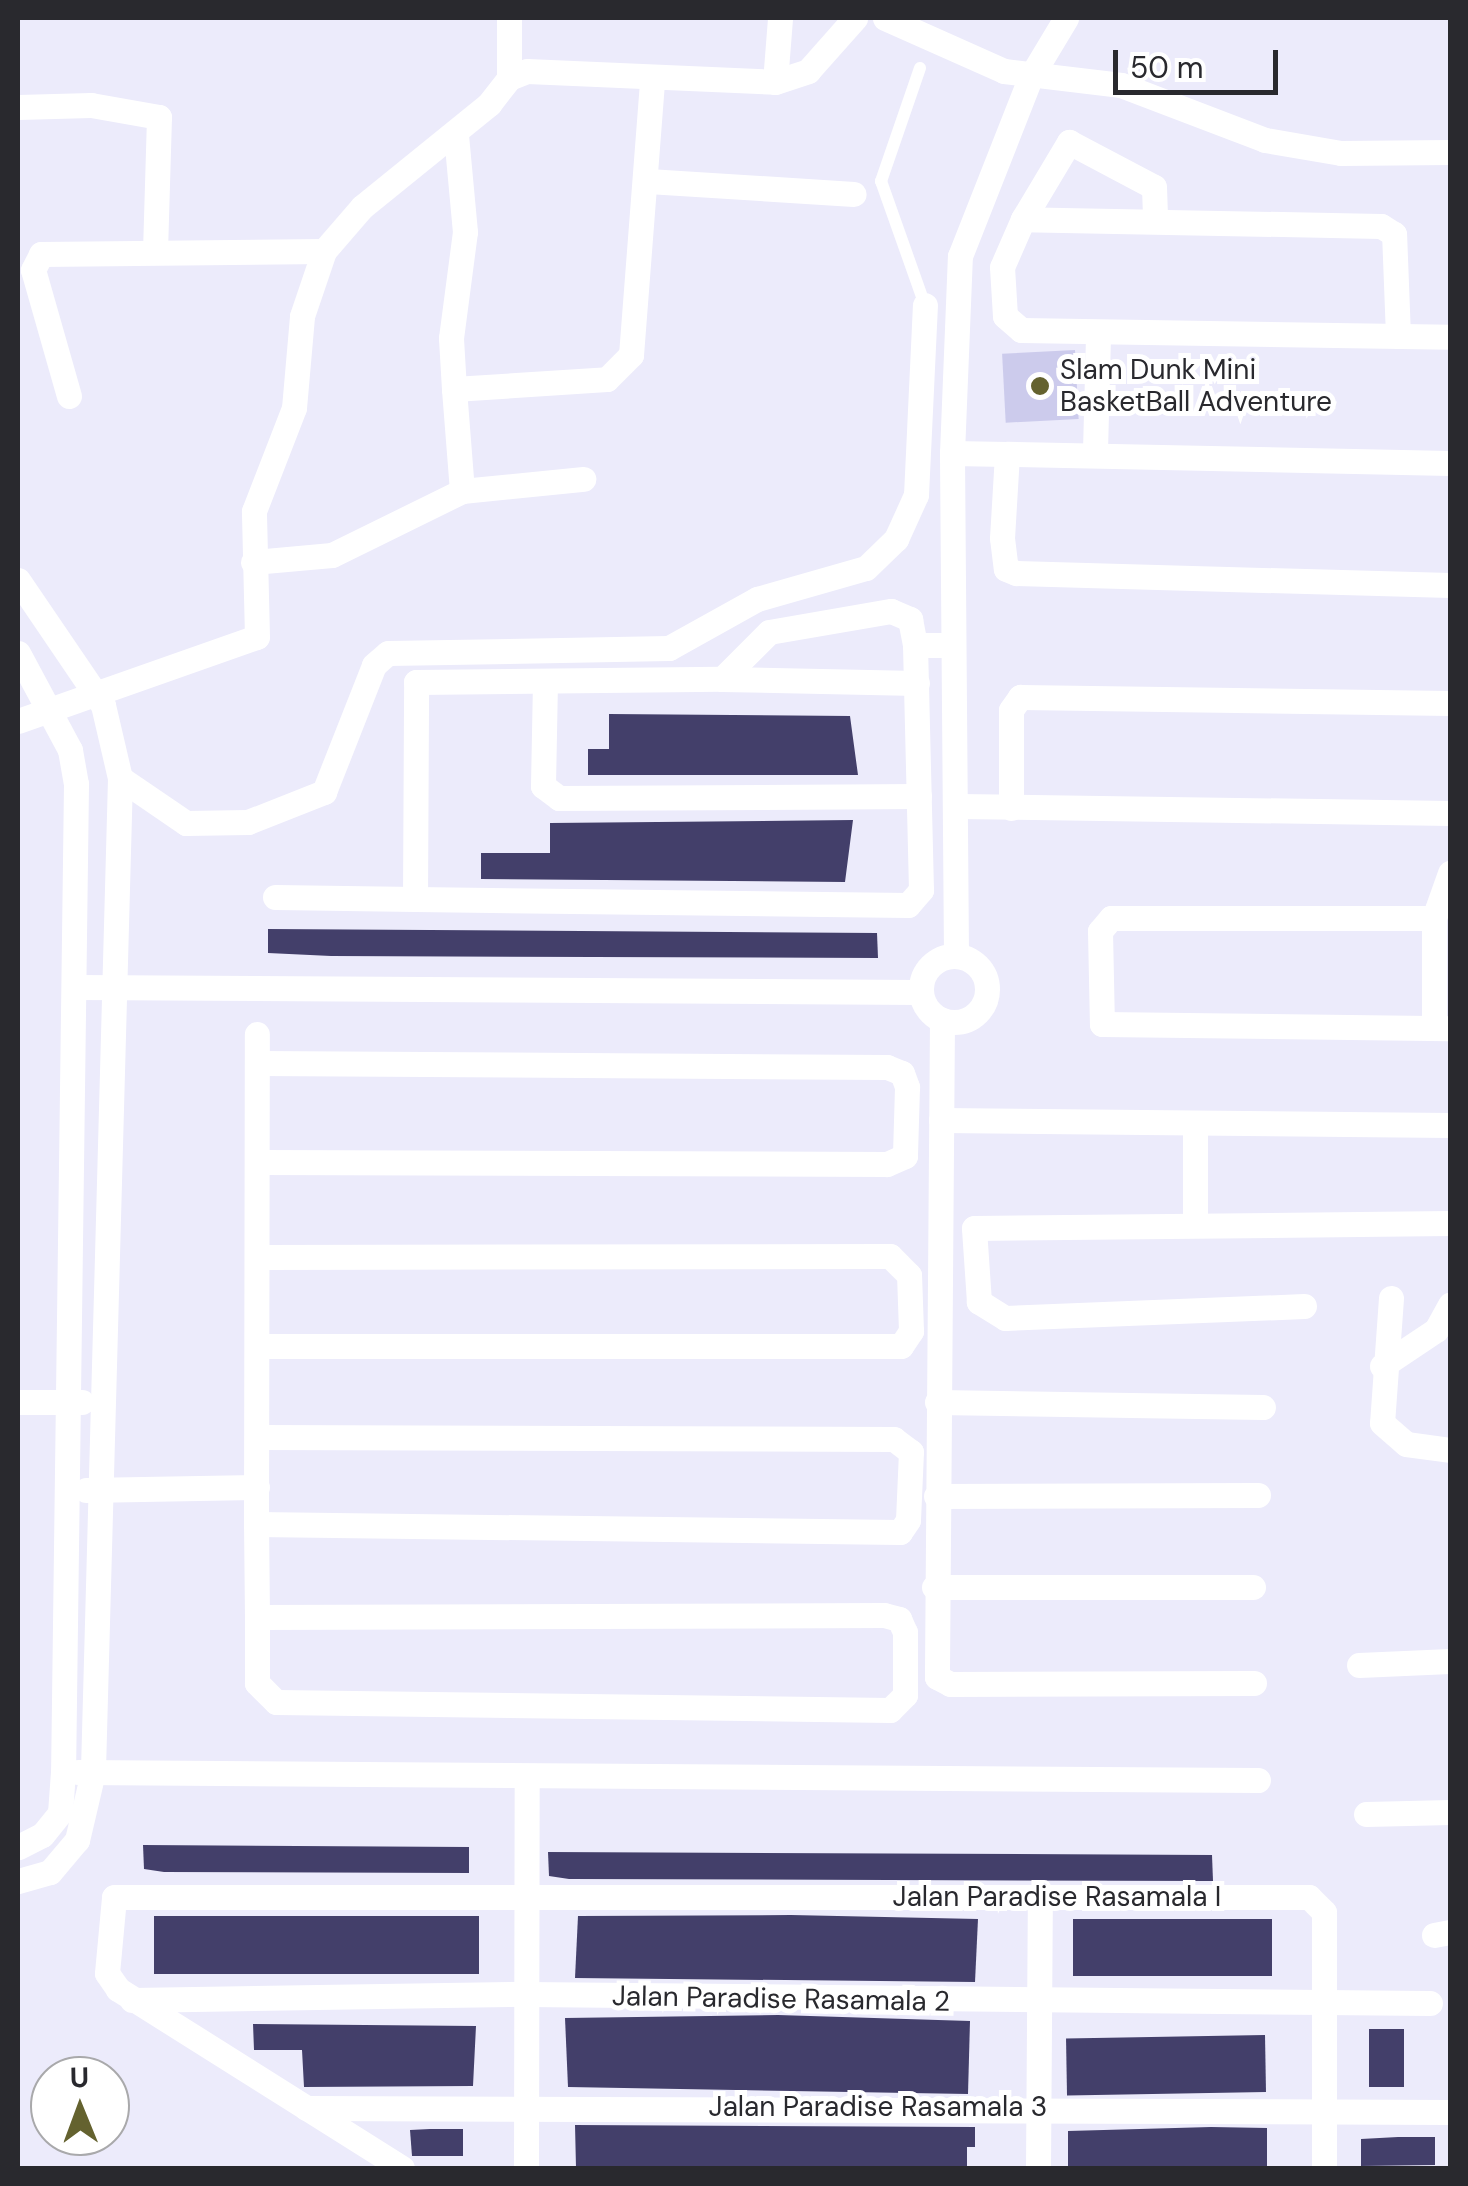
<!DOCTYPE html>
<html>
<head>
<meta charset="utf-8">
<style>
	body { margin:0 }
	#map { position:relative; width:1468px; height:2186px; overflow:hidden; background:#ecebfb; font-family:"DM Sans",sans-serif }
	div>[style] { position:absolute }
	.green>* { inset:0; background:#cccbec; transform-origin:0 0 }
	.building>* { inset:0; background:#433f6a; transform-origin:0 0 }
	.service>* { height:12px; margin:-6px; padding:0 6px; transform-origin:6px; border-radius:6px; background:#fff }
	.minor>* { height:25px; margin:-12.5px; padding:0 12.5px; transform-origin:12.5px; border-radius:12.5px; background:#fff }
	.minor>.ring { margin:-12.5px; padding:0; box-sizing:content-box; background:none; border:25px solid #fff; border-radius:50% }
	.dots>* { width:28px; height:28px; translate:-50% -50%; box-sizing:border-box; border:5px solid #fff; border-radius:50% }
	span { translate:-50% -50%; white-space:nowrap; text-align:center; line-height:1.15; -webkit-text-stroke:10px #fff; paint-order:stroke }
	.poi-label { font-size:28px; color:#29292e }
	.left { translate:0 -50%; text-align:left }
	.street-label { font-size:28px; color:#29292e }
	.frame { position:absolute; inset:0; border:20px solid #29292e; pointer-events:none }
	.north { position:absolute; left:30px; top:2056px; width:100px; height:100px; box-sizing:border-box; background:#fff; border:2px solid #a9a9ab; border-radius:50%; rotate:359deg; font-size:28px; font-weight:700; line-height:40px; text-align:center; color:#29292e }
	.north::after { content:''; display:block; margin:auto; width:35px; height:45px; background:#64622f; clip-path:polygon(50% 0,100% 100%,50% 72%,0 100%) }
	.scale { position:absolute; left:1113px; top:50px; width:165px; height:45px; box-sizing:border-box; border:5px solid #29292e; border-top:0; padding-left:12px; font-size:30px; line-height:35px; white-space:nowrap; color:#29292e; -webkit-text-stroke:8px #fff; paint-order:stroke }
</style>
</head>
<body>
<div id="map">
	<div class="green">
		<i style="left:1075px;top:350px;width:69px;height:73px;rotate:87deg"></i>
	</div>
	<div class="building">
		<i style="clip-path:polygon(609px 714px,850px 716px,858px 775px,588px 775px,588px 749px,609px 749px)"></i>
		<i style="clip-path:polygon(853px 820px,845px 882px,481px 879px,481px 853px,550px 853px,550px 823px)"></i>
		<i style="clip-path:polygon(268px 929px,877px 933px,878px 958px,331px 956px,268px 953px)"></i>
		<i style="clip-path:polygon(143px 1845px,469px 1847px,469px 1873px,164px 1872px,144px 1869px)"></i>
		<i style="clip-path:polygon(548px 1852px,1212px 1855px,1213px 1881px,569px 1879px,549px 1876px)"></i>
		<i style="clip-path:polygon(791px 1915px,978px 1919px,975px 1982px,575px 1978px,578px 1916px)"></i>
		<i style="left:154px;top:1916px;width:325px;height:58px"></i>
		<i style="left:1272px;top:1919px;width:57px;height:199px;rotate:90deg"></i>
		<i style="clip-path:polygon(778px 2015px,970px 2021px,968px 2094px,568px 2087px,565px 2018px)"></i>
		<i style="clip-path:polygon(253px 2024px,476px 2026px,473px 2086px,304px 2087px,302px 2050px,254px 2050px)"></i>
		<i style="left:1369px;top:2029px;width:35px;height:58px"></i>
		<i style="left:1265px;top:2035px;width:57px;height:199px;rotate:89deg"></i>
		<i style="clip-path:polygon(575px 2125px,975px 2127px,975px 2147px,967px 2147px,967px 2168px,576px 2168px)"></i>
		<i style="clip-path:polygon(1211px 2127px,1267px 2128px,1267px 2168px,1068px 2168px,1068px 2131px)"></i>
		<i style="clip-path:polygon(430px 2129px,463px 2129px,463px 2156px,412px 2156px,410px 2130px)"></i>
		<i style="clip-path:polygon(1398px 2137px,1435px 2137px,1435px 2165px,1361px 2166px,1361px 2139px)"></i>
	</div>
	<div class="service">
		<i style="left:920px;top:68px;width:120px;rotate:109deg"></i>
		<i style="left:881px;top:181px;width:132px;rotate:70.5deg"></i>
	</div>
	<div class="minor">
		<i style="left:885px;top:18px;width:130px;rotate:24deg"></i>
		<i style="left:1004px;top:71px;width:118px;rotate:6.8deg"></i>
		<i style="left:1121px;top:85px;width:154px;rotate:20.9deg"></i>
		<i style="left:1265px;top:140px;width:77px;rotate:9.7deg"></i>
		<i style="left:1341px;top:153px;width:109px;rotate:-0.5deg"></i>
		<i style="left:509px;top:78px;width:19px;rotate:-21deg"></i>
		<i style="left:527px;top:71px;width:248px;rotate:2.5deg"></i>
		<i style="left:775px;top:82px;width:35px;rotate:-18deg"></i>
		<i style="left:808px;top:71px;width:71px;rotate:-48.4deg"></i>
		<i style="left:775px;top:82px;width:64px;rotate:-85.5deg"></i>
		<i style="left:18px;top:107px;width:73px;rotate:-1.6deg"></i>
		<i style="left:91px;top:105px;width:69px;rotate:10deg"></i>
		<i style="left:159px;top:117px;width:134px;rotate:91.7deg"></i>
		<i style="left:648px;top:181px;width:206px;rotate:3.6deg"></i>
		<i style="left:1023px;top:219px;width:90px;rotate:-59.1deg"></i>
		<i style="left:1069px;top:142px;width:96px;rotate:27.9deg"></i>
		<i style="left:1154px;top:187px;width:33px;rotate:88deg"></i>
		<i style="left:1398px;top:336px;width:102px;rotate:-92.2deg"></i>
		<i style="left:1394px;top:234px;width:15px;rotate:-148deg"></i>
		<i style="left:1381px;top:226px;width:358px;rotate:-178.9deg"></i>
		<i style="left:1023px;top:219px;width:52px;rotate:113.6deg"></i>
		<i style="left:1002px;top:267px;width:49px;rotate:86.5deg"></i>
		<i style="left:1005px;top:316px;width:21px;rotate:41deg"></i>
		<i style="left:1021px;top:330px;width:429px;rotate:0.9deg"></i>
		<i style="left:454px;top:389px;width:51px;rotate:-93.4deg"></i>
		<i style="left:451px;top:338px;width:107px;rotate:-82.5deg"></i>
		<i style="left:465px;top:232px;width:97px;rotate:-95.3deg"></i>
		<i style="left:69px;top:396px;width:131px;rotate:-105.9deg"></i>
		<i style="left:33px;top:270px;width:18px;rotate:-63deg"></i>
		<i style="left:41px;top:254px;width:283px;rotate:-0.6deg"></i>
		<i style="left:1095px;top:451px;width:116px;rotate:-88.5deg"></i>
		<i style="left:952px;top:453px;width:55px;rotate:1deg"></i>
		<i style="left:1450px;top:463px;width:443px;rotate:-178.8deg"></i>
		<i style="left:1007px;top:454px;width:84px;rotate:93.4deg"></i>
		<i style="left:1002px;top:538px;width:31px;rotate:83deg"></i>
		<i style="left:1006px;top:569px;width:11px;rotate:22deg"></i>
		<i style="left:1016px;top:573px;width:434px;rotate:1.6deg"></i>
		<i style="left:462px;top:491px;width:102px;rotate:-94.5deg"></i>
		<i style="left:454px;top:389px;width:153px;rotate:-3.7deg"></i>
		<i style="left:607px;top:379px;width:34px;rotate:-45deg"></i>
		<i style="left:631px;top:355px;width:276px;rotate:-85.6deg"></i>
		<i style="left:253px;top:562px;width:79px;rotate:-5.1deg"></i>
		<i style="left:332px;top:555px;width:145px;rotate:-26.2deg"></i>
		<i style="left:462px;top:491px;width:122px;rotate:-5.7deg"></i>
		<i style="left:18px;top:580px;width:151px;rotate:55.8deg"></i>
		<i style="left:103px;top:705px;width:75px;rotate:76.9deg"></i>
		<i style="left:120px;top:778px;width:994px;rotate:91.56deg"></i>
		<i style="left:93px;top:1772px;width:70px;rotate:103.2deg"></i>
		<i style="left:77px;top:1840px;width:42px;rotate:130.2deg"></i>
		<i style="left:50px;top:1872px;width:33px;rotate:164deg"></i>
		<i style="left:18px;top:653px;width:110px;rotate:61.8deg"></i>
		<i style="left:70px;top:750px;width:35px;rotate:80deg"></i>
		<i style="left:76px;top:784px;width:988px;rotate:90.75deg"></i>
		<i style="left:63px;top:1772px;width:41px;rotate:94.2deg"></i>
		<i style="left:60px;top:1813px;width:28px;rotate:129deg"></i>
		<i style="left:42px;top:1835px;width:27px;rotate:153deg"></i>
		<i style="left:722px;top:679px;width:195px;rotate:1.2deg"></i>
		<i style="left:545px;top:681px;width:105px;rotate:91.1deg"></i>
		<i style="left:543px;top:786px;width:20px;rotate:37deg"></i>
		<i style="left:559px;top:798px;width:360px;rotate:-0.3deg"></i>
		<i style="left:18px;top:721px;width:253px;rotate:-19.4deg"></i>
		<i style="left:257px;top:637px;width:126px;rotate:-91.4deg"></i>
		<i style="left:254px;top:511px;width:110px;rotate:-68.8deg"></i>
		<i style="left:294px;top:408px;width:92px;rotate:-85deg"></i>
		<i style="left:302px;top:316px;width:69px;rotate:-71.3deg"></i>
		<i style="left:324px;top:251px;width:58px;rotate:-49.2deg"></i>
		<i style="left:362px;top:207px;width:164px;rotate:-39deg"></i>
		<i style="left:489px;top:104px;width:33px;rotate:-52deg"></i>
		<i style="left:509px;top:78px;width:60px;rotate:-90deg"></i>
		<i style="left:120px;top:778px;width:80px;rotate:34.3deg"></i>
		<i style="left:186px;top:823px;width:62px;rotate:-0.9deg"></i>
		<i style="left:248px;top:822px;width:82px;rotate:-21.5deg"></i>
		<i style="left:324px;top:792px;width:136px;rotate:-68.5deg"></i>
		<i style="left:374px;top:665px;width:18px;rotate:-41deg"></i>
		<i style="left:388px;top:653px;width:281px;rotate:-1deg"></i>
		<i style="left:669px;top:648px;width:101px;rotate:-29.1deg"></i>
		<i style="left:757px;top:599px;width:113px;rotate:-15.9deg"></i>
		<i style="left:866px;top:568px;width:42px;rotate:-44deg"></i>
		<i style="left:896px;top:539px;width:48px;rotate:-65.6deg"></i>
		<i style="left:916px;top:495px;width:190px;rotate:-87.3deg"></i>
		<i style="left:957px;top:806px;width:493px;rotate:0.8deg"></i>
		<i style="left:1011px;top:808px;width:98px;rotate:-90deg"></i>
		<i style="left:1011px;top:710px;width:16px;rotate:-55deg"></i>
		<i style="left:1020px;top:697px;width:430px;rotate:0.8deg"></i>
		<i style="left:275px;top:897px;width:140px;rotate:0.8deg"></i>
		<i style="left:415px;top:899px;width:217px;rotate:-89.7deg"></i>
		<i style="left:416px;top:682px;width:306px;rotate:-0.6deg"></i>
		<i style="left:722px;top:679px;width:66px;rotate:-45deg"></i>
		<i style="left:769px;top:632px;width:124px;rotate:-9.8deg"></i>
		<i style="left:891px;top:611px;width:21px;rotate:23deg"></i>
		<i style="left:910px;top:619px;width:26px;rotate:79deg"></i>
		<i style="left:915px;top:645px;width:38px"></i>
		<i style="left:415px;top:899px;width:493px;rotate:0.7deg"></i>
		<i style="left:908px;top:905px;width:20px;rotate:-49deg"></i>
		<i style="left:921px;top:890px;width:245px;rotate:-91.4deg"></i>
		<i style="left:1434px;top:918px;width:323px;rotate:180deg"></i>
		<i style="left:1111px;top:918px;width:17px;rotate:130deg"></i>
		<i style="left:1100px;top:931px;width:93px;rotate:88.8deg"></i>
		<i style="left:1102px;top:1024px;width:348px;rotate:0.7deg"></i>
		<i style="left:956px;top:955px;width:502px;rotate:-90.46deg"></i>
		<i style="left:952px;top:453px;width:197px;rotate:-87.7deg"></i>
		<i style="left:960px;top:256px;width:191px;rotate:-68.5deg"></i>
		<i style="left:1030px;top:78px;width:70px;rotate:-59deg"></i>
		<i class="ring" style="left:921px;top:956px;width:41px;height:41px"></i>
		<i style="left:74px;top:987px;width:847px;rotate:0.34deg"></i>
		<i style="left:942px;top:1020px;width:657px;rotate:90.44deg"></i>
		<i style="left:937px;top:1677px;width:15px;rotate:28deg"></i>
		<i style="left:950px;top:1684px;width:304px;rotate:-0.2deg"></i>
		<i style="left:1434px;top:1027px;width:109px;rotate:-90deg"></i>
		<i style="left:1434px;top:918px;width:48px;rotate:-70.4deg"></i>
		<i style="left:258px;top:1063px;width:629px;rotate:0.36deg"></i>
		<i style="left:887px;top:1067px;width:16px;rotate:22deg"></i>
		<i style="left:902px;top:1073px;width:15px;rotate:70deg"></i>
		<i style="left:907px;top:1087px;width:69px;rotate:91.7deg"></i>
		<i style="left:905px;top:1156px;width:20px;rotate:156deg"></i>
		<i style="left:887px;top:1164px;width:629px;rotate:-179.82deg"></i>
		<i style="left:941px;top:1120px;width:509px;rotate:0.56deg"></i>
		<i style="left:1195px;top:1124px;width:98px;rotate:90deg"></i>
		<i style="left:1391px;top:1298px;width:125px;rotate:94.1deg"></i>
		<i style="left:1382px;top:1423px;width:32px;rotate:41deg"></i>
		<i style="left:1406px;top:1444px;width:44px;rotate:7.8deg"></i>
		<i style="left:1304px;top:1306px;width:299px;rotate:177.7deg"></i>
		<i style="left:1005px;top:1318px;width:31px;rotate:-148deg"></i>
		<i style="left:979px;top:1302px;width:74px;rotate:-93.9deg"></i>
		<i style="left:974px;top:1228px;width:476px;rotate:-0.6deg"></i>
		<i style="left:257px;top:1346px;width:644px"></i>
		<i style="left:901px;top:1346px;width:18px;rotate:-56deg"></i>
		<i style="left:911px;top:1331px;width:56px;rotate:-92deg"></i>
		<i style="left:909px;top:1275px;width:27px;rotate:-135deg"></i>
		<i style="left:890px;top:1256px;width:632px;rotate:179.91deg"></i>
		<i style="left:1382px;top:1366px;width:65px;rotate:-33.7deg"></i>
		<i style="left:1436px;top:1330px;width:29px;rotate:-61deg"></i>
		<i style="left:18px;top:1402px;width:64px"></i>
		<i style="left:937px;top:1402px;width:326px;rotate:0.9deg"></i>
		<i style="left:86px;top:1490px;width:171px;rotate:-1deg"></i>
		<i style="left:936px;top:1496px;width:322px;rotate:-0.2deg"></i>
		<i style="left:256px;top:1524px;width:490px;rotate:-89.9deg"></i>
		<i style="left:934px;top:1587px;width:319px"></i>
		<i style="left:884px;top:1615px;width:16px;rotate:15deg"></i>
		<i style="left:899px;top:1619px;width:14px;rotate:65deg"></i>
		<i style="left:905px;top:1632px;width:63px;rotate:90deg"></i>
		<i style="left:905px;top:1695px;width:21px;rotate:135deg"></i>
		<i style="left:890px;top:1710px;width:614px;rotate:-179.25deg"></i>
		<i style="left:276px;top:1702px;width:27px;rotate:-135deg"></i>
		<i style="left:257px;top:1683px;width:66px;rotate:-90deg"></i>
		<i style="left:257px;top:1617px;width:627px;rotate:-0.18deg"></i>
		<i style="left:257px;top:1617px;width:93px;rotate:-90.6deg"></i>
		<i style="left:256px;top:1524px;width:644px;rotate:0.71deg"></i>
		<i style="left:900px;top:1532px;width:14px;rotate:-56deg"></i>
		<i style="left:908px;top:1520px;width:68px;rotate:-87.5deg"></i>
		<i style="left:911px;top:1452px;width:21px;rotate:-143deg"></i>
		<i style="left:894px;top:1439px;width:637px;rotate:-179.82deg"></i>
		<i style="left:1359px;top:1665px;width:91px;rotate:-2.5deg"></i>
		<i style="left:78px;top:1772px;width:1180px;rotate:0.39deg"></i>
		<i style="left:1366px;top:1814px;width:84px;rotate:-1.4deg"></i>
		<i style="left:1434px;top:1935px;width:16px;rotate:-11deg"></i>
		<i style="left:132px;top:2000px;width:393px;rotate:-0.9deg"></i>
		<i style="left:525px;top:1994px;width:905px;rotate:0.57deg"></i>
		<i style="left:306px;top:2108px;width:1144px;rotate:0.2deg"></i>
		<i style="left:402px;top:2168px;width:336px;rotate:-147.8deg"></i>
		<i style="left:118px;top:1989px;width:19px;rotate:-125deg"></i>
		<i style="left:107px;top:1973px;width:76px;rotate:-84.7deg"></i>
		<i style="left:114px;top:1897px;width:1195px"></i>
		<i style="left:1309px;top:1897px;width:21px;rotate:45deg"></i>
		<i style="left:1324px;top:1912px;width:256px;rotate:90deg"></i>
		<i style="left:526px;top:2168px;width:389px;rotate:-89.9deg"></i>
		<i style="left:1038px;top:2168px;width:270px;rotate:-89.6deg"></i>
	</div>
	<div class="dots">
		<i style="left:1040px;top:386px;background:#64622f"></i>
	</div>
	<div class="poi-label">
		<span class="left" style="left:1060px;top:386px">Slam Dunk Mini<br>BasketBall Adventure</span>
	</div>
	<div class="street-label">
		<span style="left:1057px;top:1897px">Jalan Paradise Rasamala I</span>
		<span style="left:781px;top:1999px;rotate:1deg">Jalan Paradise Rasamala 2</span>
		<span style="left:878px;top:2107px">Jalan Paradise Rasamala 3</span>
	</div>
	<div class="frame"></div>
	<div class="north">U</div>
	<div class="scale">50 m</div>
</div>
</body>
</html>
